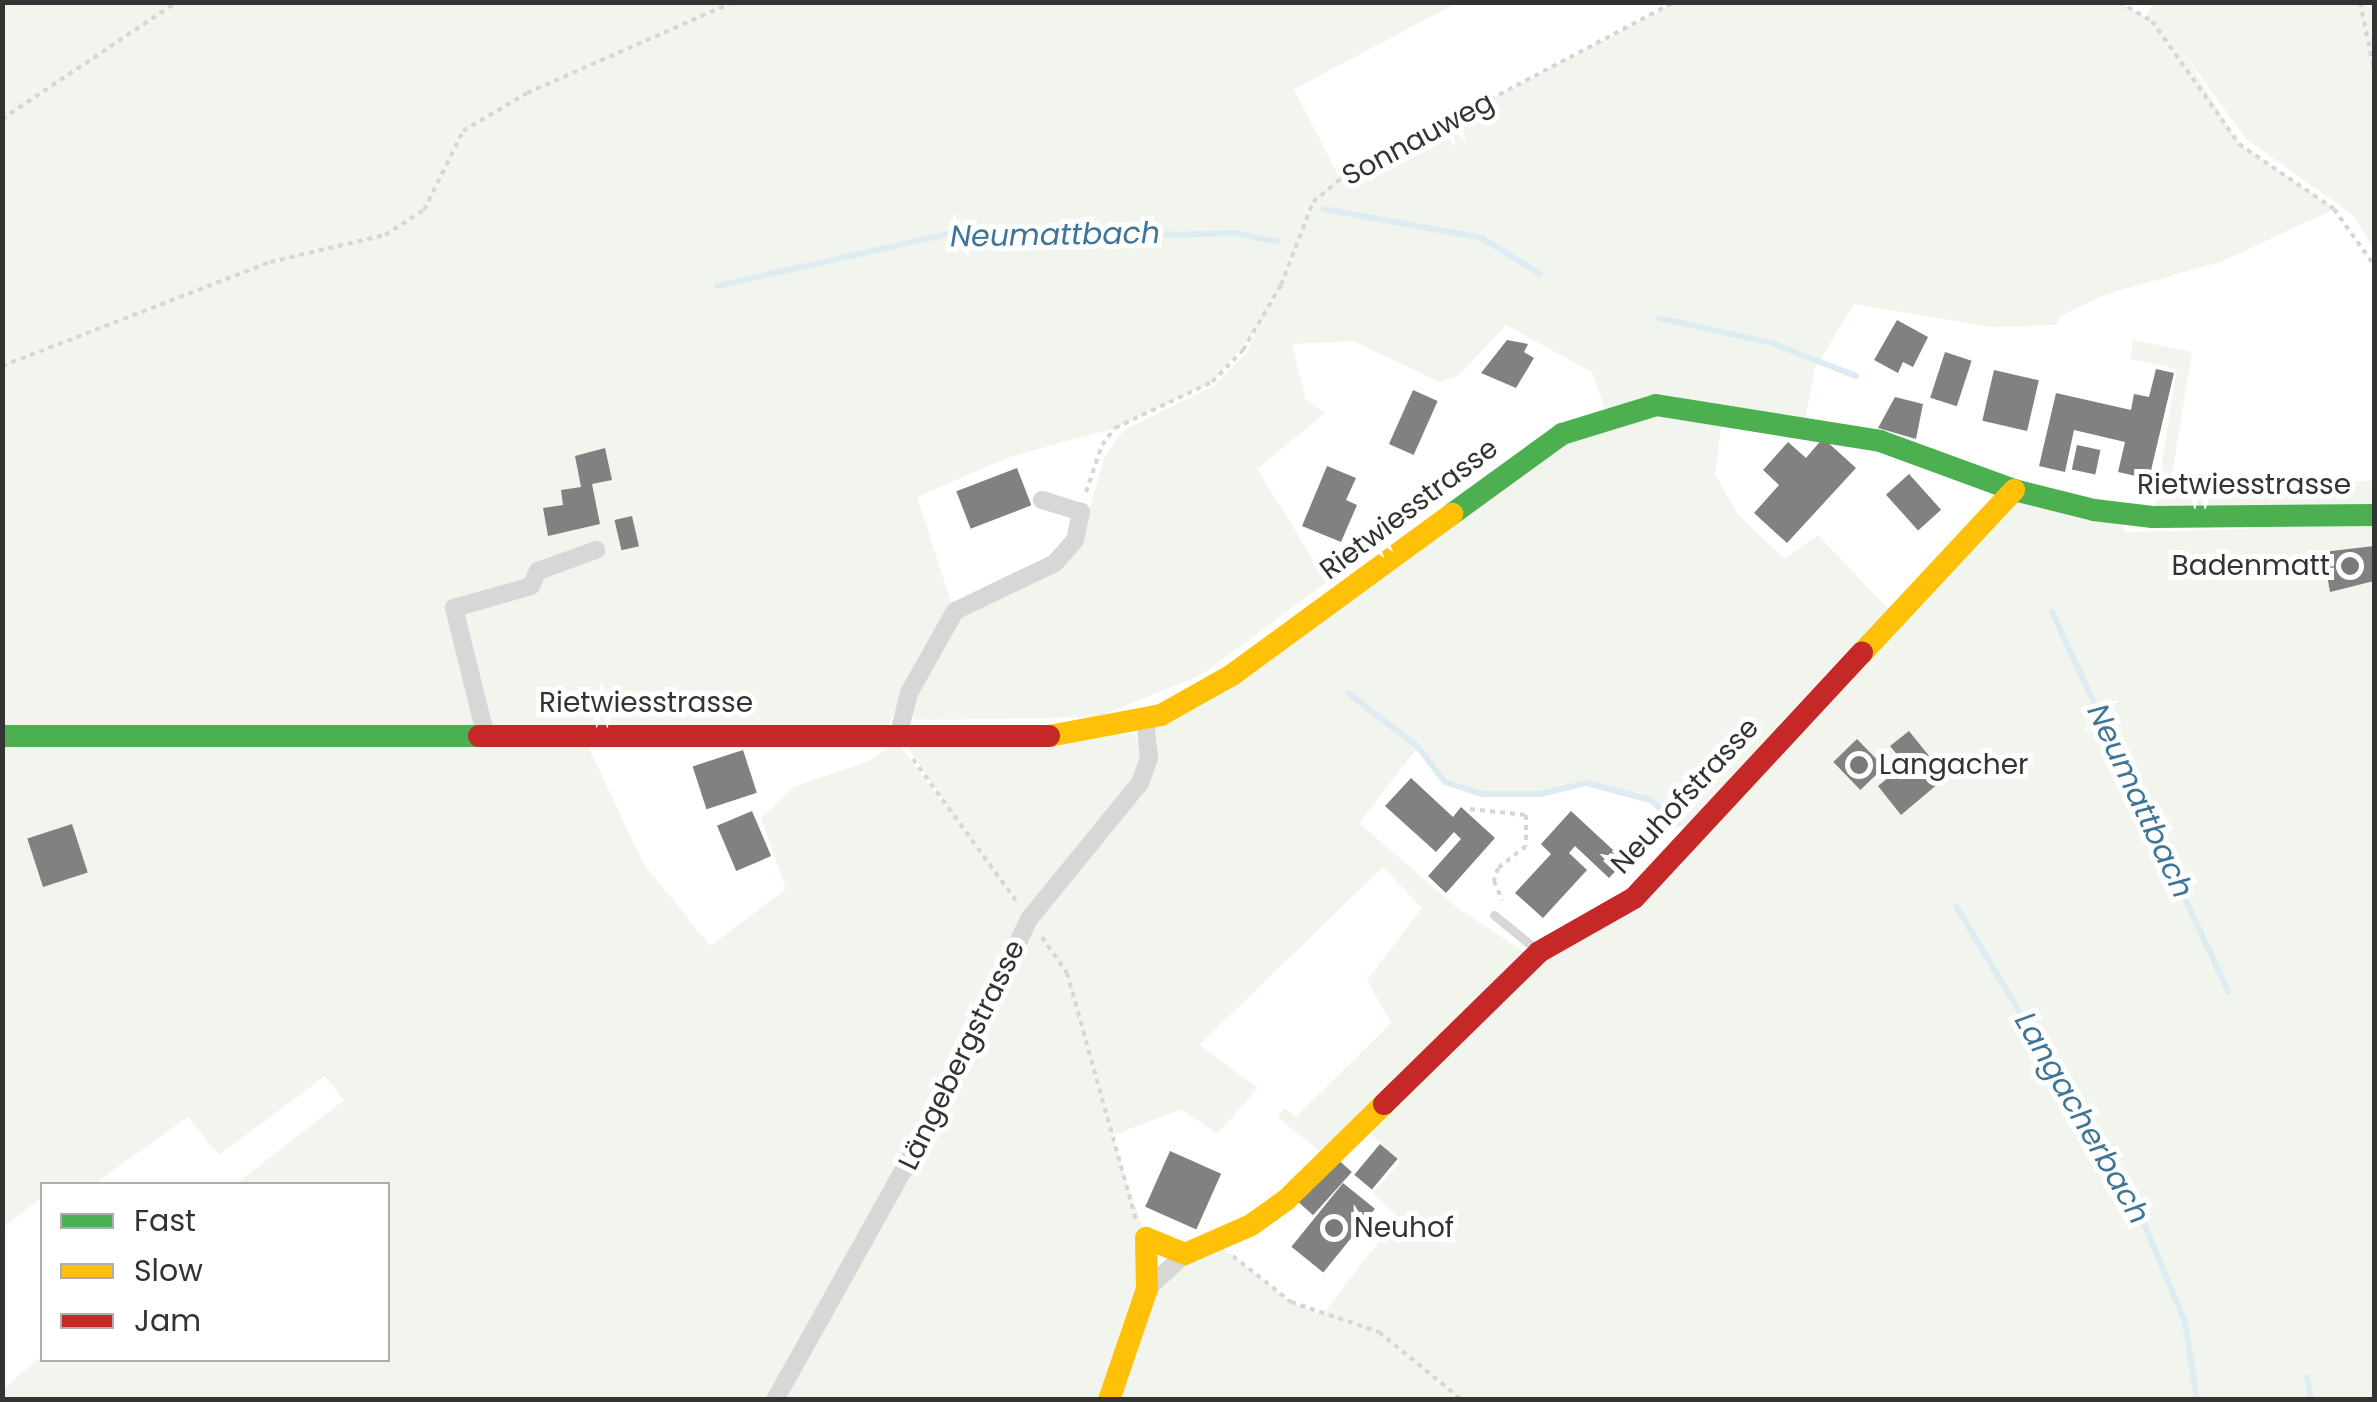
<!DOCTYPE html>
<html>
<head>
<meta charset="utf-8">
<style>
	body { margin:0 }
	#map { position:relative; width:2377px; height:1402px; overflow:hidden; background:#fff; font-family:Poppins,sans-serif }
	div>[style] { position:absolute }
	.green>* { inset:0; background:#f1f5ed }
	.stream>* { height:6px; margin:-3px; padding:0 3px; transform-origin:3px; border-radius:3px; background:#ddebf3 }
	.building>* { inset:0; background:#818181; transform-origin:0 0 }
	.path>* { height:4px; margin-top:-2px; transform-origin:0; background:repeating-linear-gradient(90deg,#d6d6d6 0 5px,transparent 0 10px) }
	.lane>* { height:9px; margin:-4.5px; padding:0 4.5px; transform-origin:4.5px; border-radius:4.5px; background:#d7d7d7 }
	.street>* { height:18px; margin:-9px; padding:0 9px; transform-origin:9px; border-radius:9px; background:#d7d7d7 }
	.fast>* { height:22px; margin:-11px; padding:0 11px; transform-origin:11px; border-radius:11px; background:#4caf50 }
	.slow>* { height:22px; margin:-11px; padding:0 11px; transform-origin:11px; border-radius:11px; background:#ffc107 }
	.jam>* { height:22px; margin:-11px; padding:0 11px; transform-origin:11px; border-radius:11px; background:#c62828 }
	.dots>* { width:28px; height:28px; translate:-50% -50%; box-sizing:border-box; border:5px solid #fff; border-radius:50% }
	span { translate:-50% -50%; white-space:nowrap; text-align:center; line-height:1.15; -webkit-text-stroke:10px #fff; paint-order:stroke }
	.street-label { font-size:28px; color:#333 }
	.poi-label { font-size:28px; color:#333 }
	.right { translate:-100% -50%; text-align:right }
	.left { translate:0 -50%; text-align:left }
	.water-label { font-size:30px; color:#3f7597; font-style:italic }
	.frame { position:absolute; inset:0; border:5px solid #333; pointer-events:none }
	.legend { position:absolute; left:40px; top:1182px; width:350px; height:180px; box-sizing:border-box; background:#fff; border:2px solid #adadad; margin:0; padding:12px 18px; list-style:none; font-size:30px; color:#333 }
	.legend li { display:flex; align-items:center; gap:20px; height:50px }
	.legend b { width:50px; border:2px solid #adadad }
</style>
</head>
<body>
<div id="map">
	<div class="green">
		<i style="clip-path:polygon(evenodd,2119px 2px,2145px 17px,2153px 3px,2374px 3px,2374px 249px,2352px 214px,2246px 139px,2185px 55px,2239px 144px,2334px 209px,2223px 261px,2107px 294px,2060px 316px,2056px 325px,1992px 327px,1854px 304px,1815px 368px,1804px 425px,1723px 412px,1715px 474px,1738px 515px,1785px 559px,1818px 535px,1893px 614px,2014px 490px,2127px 515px,2123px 532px,2249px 529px,2289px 514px,2153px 517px,2177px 369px,2130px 359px,2133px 340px,2192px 352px,2171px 481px,2374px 481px,2374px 1399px,3px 1399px,3px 1389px,42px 1356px,388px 1360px,388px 1184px,236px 1184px,344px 1100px,325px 1076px,219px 1155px,188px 1117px,94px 1184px,42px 1184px,42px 1197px,3px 1228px,3px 736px,582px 733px,643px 863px,710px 946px,786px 889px,761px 818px,794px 787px,869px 761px,897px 742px,954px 817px,905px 743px,1133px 734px,1147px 756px,1145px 720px,1607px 415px,1592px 372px,1506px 325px,1458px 376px,1439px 382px,1354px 341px,1292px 344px,1306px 400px,1325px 413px,1257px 469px,1327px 582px,1201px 675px,1097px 717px,926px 720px,914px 719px,910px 710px,960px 613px,1078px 549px,1104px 458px,1124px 430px,1215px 385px,1246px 353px,1258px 328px,1212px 382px,1115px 428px,1009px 457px,917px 497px,952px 605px,888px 725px,3px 726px,2px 3px,1457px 3px,1294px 89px,1340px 179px,1674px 3px,2119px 2px,1418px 747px,1445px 782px,1483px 794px,1540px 794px,1586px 783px,1651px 800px,1691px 834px,1634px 898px,1532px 957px,1455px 906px,1359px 823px,1418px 747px,2119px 2px,1383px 867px,1422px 908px,1367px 980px,1391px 1023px,1296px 1117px,1284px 1108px,1278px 1118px,1325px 1155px,1360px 1123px,1400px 1162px,1373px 1193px,1398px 1217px,1322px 1315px,1291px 1302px,1215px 1242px,1147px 1288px,1146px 1238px,1112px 1136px,1181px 1109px,1217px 1134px,1258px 1088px,1199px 1045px,1383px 867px)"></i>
	</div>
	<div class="stream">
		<i style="left:1324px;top:209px;width:161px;rotate:10.4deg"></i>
		<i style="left:1482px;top:238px;width:68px;rotate:31.8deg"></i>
		<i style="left:717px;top:286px;width:236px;rotate:-12.7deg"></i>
		<i style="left:947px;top:234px;width:27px;rotate:13deg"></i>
		<i style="left:973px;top:240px;width:261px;rotate:-1.5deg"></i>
		<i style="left:1234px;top:233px;width:45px;rotate:11.6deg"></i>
		<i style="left:1659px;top:318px;width:116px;rotate:12.5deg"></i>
		<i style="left:1772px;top:343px;width:90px;rotate:21.4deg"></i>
		<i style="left:2052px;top:612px;width:418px;rotate:65.1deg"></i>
		<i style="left:1348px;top:693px;width:88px;rotate:37.6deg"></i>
		<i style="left:1418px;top:747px;width:44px;rotate:52.4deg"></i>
		<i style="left:1445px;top:782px;width:40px;rotate:18deg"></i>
		<i style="left:1483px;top:794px;width:57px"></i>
		<i style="left:1540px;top:794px;width:47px;rotate:-13.4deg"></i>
		<i style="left:1586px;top:783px;width:67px;rotate:14.7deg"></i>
		<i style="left:1651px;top:800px;width:36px;rotate:42deg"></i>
		<i style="left:1956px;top:906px;width:351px;rotate:59deg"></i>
		<i style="left:2137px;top:1207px;width:125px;rotate:67.3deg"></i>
		<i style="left:2185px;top:1322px;width:79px;rotate:81.3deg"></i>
		<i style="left:2307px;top:1377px;width:23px;rotate:80deg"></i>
	</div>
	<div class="building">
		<i style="clip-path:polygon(1897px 320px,1928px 337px,1913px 367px,1903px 362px,1898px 373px,1874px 360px)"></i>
		<i style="clip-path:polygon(1507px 340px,1528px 344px,1524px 352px,1534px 358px,1516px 388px,1481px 373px)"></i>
		<i style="left:1945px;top:352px;width:28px;height:48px;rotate:18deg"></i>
		<i style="clip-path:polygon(2156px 369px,2174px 373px,2149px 479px,2118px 472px,2125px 442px,2074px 430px,2065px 472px,2039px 466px,2056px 393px,2131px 410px,2134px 394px,2149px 397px)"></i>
		<i style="left:1994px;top:370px;width:46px;height:52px;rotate:13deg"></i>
		<i style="left:1413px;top:390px;width:27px;height:59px;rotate:24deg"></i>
		<i style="clip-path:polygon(1895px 397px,1923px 404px,1916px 439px,1878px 428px)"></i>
		<i style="clip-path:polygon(1823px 438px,1856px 468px,1787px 543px,1754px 513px,1779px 485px,1763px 470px,1788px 442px,1806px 458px)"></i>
		<i style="left:2077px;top:445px;width:24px;height:25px;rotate:12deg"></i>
		<i style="clip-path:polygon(605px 448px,612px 480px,592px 484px,600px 524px,548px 536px,543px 508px,563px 505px,561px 490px,581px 487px,575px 456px)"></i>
		<i style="clip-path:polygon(1327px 466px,1356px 478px,1346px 500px,1357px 505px,1341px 542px,1302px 526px)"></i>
		<i style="left:1017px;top:468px;width:40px;height:65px;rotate:69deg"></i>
		<i style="left:1909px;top:474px;width:48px;height:31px;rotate:48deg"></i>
		<i style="left:632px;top:516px;width:31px;height:18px;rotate:77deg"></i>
		<i style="clip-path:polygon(2374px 546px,2374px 581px,2330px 592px,2323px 552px)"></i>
		<i style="clip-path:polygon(1909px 731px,1946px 777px,1901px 815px,1878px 786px,1905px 764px,1890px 746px)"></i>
		<i style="left:1857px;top:739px;width:39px;height:33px;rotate:46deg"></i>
		<i style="left:743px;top:750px;width:45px;height:53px;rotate:72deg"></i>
		<i style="clip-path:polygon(1411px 778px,1453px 817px,1461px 807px,1495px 838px,1446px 893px,1428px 876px,1461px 839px,1454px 832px,1436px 852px,1385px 806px)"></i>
		<i style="left:752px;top:811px;width:49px;height:38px;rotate:67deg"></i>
		<i style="clip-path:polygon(1571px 811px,1625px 861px,1609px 878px,1575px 846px,1569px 853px,1587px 870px,1543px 918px,1515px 893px,1551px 854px,1541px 844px)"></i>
		<i style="left:72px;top:824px;width:51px;height:47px;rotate:72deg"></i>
		<i style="left:1380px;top:1144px;width:23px;height:40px;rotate:40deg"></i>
		<i style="left:1170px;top:1151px;width:56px;height:61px;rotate:24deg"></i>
		<i style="left:1334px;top:1156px;width:24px;height:58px;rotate:42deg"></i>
		<i style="left:1343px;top:1183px;width:41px;height:82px;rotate:39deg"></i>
	</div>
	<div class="path">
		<i style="left:2119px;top:2px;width:38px;rotate:30deg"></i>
		<i style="left:2152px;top:21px;width:151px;rotate:54.7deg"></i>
		<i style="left:2239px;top:144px;width:115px;rotate:34.4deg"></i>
		<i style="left:2334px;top:209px;width:69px;rotate:54.5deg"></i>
		<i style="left:2360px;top:2px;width:68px;rotate:78.2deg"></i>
		<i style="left:2px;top:119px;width:211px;rotate:-33.8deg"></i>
		<i style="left:2px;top:366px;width:287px;rotate:-21.2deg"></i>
		<i style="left:270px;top:262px;width:118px;rotate:-13.2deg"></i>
		<i style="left:385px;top:235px;width:46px;rotate:-32.7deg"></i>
		<i style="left:424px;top:210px;width:88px;rotate:-63.7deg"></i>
		<i style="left:463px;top:131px;width:74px;rotate:-30.7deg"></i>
		<i style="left:527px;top:93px;width:225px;rotate:-23.8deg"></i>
		<i style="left:1086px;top:492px;width:50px;rotate:-71.2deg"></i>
		<i style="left:1102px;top:445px;width:21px;rotate:-53deg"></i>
		<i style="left:1115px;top:428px;width:107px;rotate:-25.4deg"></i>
		<i style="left:1212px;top:382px;width:45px;rotate:-45.9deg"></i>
		<i style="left:1243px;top:350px;width:75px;rotate:-59.7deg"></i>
		<i style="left:1281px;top:285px;width:89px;rotate:-68.9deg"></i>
		<i style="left:1313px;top:202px;width:35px;rotate:-40deg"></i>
		<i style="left:1340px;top:179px;width:378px;rotate:-27.9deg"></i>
		<i style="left:913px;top:759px;width:180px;rotate:54deg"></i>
		<i style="left:1470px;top:809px;width:56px;rotate:6.1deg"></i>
		<i style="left:1526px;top:815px;width:31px;rotate:90deg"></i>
		<i style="left:1526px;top:846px;width:36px;rotate:142deg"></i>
		<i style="left:1498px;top:868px;width:14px;rotate:107deg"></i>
		<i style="left:1494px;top:881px;width:21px;rotate:67deg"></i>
		<i style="left:1042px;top:937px;width:44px;rotate:55.2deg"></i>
		<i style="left:1067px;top:973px;width:256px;rotate:74.4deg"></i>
		<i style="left:1233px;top:1256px;width:74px;rotate:38.4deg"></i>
		<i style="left:1291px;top:1302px;width:93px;rotate:18.8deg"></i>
		<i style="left:1379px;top:1332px;width:107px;rotate:39.3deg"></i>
	</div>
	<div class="lane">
		<i style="left:1494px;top:915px;width:55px;rotate:39.1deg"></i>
	</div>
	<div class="street">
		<i style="left:485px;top:733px;width:129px;rotate:-103.9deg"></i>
		<i style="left:454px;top:608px;width:80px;rotate:-15.9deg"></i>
		<i style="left:531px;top:586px;width:17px;rotate:-65deg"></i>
		<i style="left:538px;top:571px;width:62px;rotate:-19.9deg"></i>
		<i style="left:899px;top:733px;width:41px;rotate:-76deg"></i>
		<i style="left:909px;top:693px;width:94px;rotate:-60.7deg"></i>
		<i style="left:955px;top:611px;width:111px;rotate:-25.6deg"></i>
		<i style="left:1055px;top:563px;width:30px;rotate:-49deg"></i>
		<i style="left:1075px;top:540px;width:29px;rotate:-78deg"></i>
		<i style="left:1081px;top:512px;width:41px;rotate:-162.9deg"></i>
		<i style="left:1147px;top:1289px;width:52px;rotate:-42.6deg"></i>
		<i style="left:775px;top:1400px;width:348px;rotate:-60.8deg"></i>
		<i style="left:945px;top:1096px;width:196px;rotate:-64.6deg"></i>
		<i style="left:1029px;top:919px;width:176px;rotate:-50.8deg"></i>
		<i style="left:1140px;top:783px;width:27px;rotate:-70deg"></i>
		<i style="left:1149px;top:758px;width:38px;rotate:-96deg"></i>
	</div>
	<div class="fast">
		<i style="left:1452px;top:514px;width:136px;rotate:-36deg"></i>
		<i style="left:1562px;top:434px;width:98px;rotate:-17.1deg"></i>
		<i style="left:1656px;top:405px;width:227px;rotate:9.1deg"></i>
		<i style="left:1880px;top:441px;width:143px;rotate:20.1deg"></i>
		<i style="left:2014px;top:490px;width:82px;rotate:14deg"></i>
		<i style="left:2094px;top:510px;width:59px;rotate:6.8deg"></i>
		<i style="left:2153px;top:517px;width:221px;rotate:-0.5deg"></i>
		<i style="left:2px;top:736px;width:477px"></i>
	</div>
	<div class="slow">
		<i style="left:1862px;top:653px;width:223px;rotate:-47deg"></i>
		<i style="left:1049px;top:736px;width:114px;rotate:-10.6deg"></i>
		<i style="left:1161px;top:715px;width:81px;rotate:-29.4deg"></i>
		<i style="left:1232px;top:675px;width:273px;rotate:-36.2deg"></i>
		<i style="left:1109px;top:1400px;width:117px;rotate:-71.1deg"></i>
		<i style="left:1147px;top:1289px;width:51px;rotate:-91.1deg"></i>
		<i style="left:1146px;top:1238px;width:42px;rotate:22.3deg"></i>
		<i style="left:1185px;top:1254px;width:72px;rotate:-23.7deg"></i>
		<i style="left:1251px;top:1225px;width:43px;rotate:-35.5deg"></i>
		<i style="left:1286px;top:1200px;width:137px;rotate:-44.4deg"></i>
	</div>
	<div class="jam">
		<i style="left:479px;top:736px;width:570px"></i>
		<i style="left:1384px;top:1104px;width:217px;rotate:-44.4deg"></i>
		<i style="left:1539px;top:952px;width:109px;rotate:-29.6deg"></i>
		<i style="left:1634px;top:898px;width:335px;rotate:-47.1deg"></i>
	</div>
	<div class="dots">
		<i style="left:2350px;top:566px;background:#7a7a7a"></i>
		<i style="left:1859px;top:765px;background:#7a7a7a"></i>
		<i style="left:1334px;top:1228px;background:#7a7a7a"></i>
	</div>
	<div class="street-label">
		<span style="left:1418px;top:139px;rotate:-28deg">Sonnauweg</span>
		<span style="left:2244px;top:485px">Rietwiesstrasse</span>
		<span style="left:1409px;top:509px;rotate:-37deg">Rietwiesstrasse</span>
		<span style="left:646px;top:703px">Rietwiesstrasse</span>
		<span style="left:1685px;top:796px;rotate:-47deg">Neuhofstrasse</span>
		<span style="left:962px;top:1055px;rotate:-64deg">Längebergstrasse</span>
	</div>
	<div class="poi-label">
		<span class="right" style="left:2330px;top:566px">Badenmatt</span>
		<span class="left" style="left:1879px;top:765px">Langacher</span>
		<span class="left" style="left:1354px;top:1228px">Neuhof</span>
	</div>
	<div class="water-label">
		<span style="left:1055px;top:235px;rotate:-1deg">Neumattbach</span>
		<span style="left:2140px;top:801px;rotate:65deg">Neumattbach</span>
		<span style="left:2082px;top:1118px;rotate:60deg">Langacherbach</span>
	</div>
	<div class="frame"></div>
	<ul class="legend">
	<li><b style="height:12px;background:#4caf50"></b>Fast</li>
	<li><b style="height:12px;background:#ffc107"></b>Slow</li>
	<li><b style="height:12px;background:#c62828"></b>Jam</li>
	</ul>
</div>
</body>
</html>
